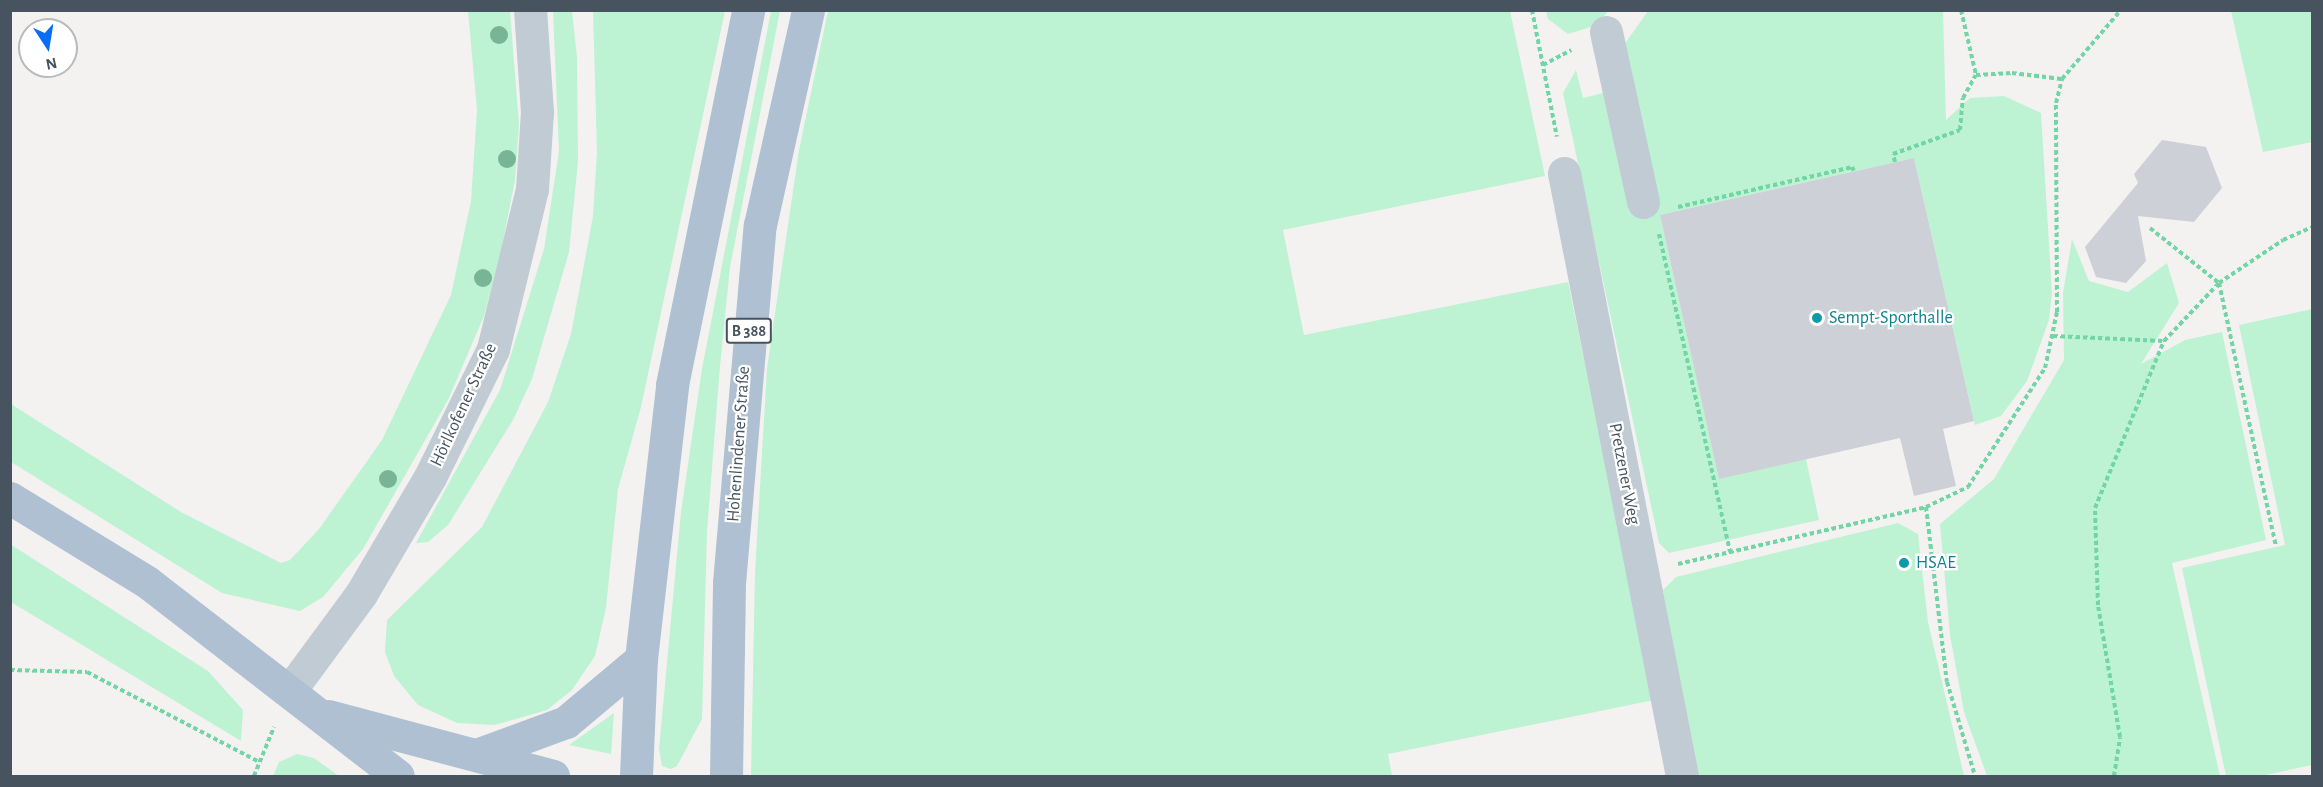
<!DOCTYPE html>
<html>
<head>
<meta charset="utf-8">
<style>
	body { margin:0 }
	#map { position:relative; width:2323px; height:787px; overflow:hidden; background:#f4f1f1; font-family:"Alegreya Sans",sans-serif }
	div>[style] { position:absolute }
	.green>* { inset:0; background:#bdf3d3 }
	.building>* { inset:0; background:#cdd0d6 }
	.path>* { height:4px; margin-top:-2px; transform-origin:0; background:repeating-linear-gradient(90deg,#72d5a5 0 4.5px,transparent 0 7.5px) }
	.minor>* { height:33px; margin:-16.5px; padding:0 16.5px; transform-origin:16.5px; border-radius:16.5px; background:#c1cbd4 }
	.major>* { height:33px; margin:-16.5px; padding:0 16.5px; transform-origin:16.5px; border-radius:16.5px; background:#afc0d2 }
	.trees>* { width:18px; height:18px; margin:-9px; border-radius:50%; background:#77b596 }
	.dots>* { width:16px; height:16px; translate:-50% -50%; box-sizing:border-box; border:3px solid #fff; border-radius:50% }
	span { translate:-50% -50%; white-space:nowrap; text-align:center; line-height:1.15; -webkit-text-stroke:4.5px #fff; paint-order:stroke }
	.shield-label span { padding:2px 4px; background:#fff; border:2px solid; border-radius:4px; -webkit-text-stroke-width:0 }
	.shield-label { font-size:16px; color:#475460; font-weight:700 }
	.culture-label { font-size:18px; color:#0d838f }
	.left { translate:0 -50%; text-align:left }
	.street-label { font-size:18px; color:#475460 }
	.frame { position:absolute; inset:0; border:12px solid #475460; pointer-events:none }
	.north { position:absolute; left:18px; top:18px; width:60px; height:60px; box-sizing:border-box; background:#fff; border:2px solid #b5bbbf; border-radius:50%; rotate:168deg; font-size:16px; font-weight:700; line-height:24px; text-align:center; color:#475460 }
	.north::after { content:''; display:block; margin:auto; width:21px; height:27px; background:#0a6df5; clip-path:polygon(50% 0,100% 100%,50% 72%,0 100%) }
</style>
</head>
<body>
<div id="map">
	<div class="green">
		<i style="clip-path:polygon(468px 11px,510px 11px,519px 125px,515px 180px,501px 251px,484px 316px,448px 400px,363px 549px,323px 597px,300px 611px,222px 593px,11px 462px,11px 404px,181px 512px,281px 563px,290px 560px,319px 529px,382px 440px,451px 295px,471px 201px,477px 110px)"></i>
		<i style="clip-path:polygon(553px 11px,572px 11px,577px 57px,578px 161px,569px 252px,532px 379px,513px 420px,448px 525px,428px 542px,416px 543px,500px 390px,544px 249px,559px 151px)"></i>
		<i style="clip-path:polygon(593px 11px,725px 11px,641px 407px,618px 489px,606px 608px,595px 656px,572px 690px,547px 710px,495px 725px,457px 723px,418px 705px,394px 676px,385px 652px,387px 620px,482px 527px,548px 402px,571px 334px,593px 216px,597px 152px)"></i>
		<i style="clip-path:polygon(771px 11px,780px 11px,730px 267px,720px 366px,707px 532px,702px 719px,677px 766px,671px 769px,662px 766px,659px 749px,681px 512px,702px 369px)"></i>
		<i style="clip-path:polygon(828px 11px,1510px 11px,1545px 176px,1283px 230px,1304px 335px,1568px 282px,1654px 700px,1388px 754px,1392px 776px,751px 776px,755px 572px,767px 368px,799px 150px)"></i>
		<i style="clip-path:polygon(1546px 11px,1608px 11px,1597px 25px,1568px 34px,1548px 19px)"></i>
		<i style="clip-path:polygon(1648px 11px,1943px 11px,1946px 120px,1970px 98px,2004px 96px,2041px 113px,2052px 293px,2049px 320px,2027px 381px,2001px 416px,1975px 425px,1914px 158px,1660px 215px,1719px 478px,1806px 459px,1819px 520px,1669px 553px,1659px 543px,1563px 93px,1576px 70px,1583px 98px,1603px 93px,1629px 212px,1657px 205px,1624px 45px)"></i>
		<i style="clip-path:polygon(2231px 11px,2312px 11px,2312px 142px,2263px 152px)"></i>
		<i style="clip-path:polygon(2072px 239px,2089px 281px,2128px 292px,2167px 263px,2179px 303px,2141px 364px,2185px 340px,2222px 332px,2266px 540px,2172px 563px,2220px 776px,1987px 776px,1964px 712px,1950px 635px,1940px 524px,1994px 479px,2064px 360px,2063px 293px)"></i>
		<i style="clip-path:polygon(2312px 309px,2312px 765px,2261px 776px,2226px 776px,2182px 568px,2285px 545px,2239px 325px)"></i>
		<i style="clip-path:polygon(1898px 523px,1918px 534px,1928px 622px,1964px 776px,1695px 776px,1663px 590px,1676px 577px)"></i>
		<i style="clip-path:polygon(10px 544px,208px 671px,243px 710px,241px 741px,11px 602px)"></i>
		<i style="clip-path:polygon(614px 713px,611px 754px,569px 745px)"></i>
		<i style="clip-path:polygon(297px 754px,314px 758px,339px 776px,273px 776px,279px 762px)"></i>
	</div>
	<div class="building">
		<i style="clip-path:polygon(2162px 140px,2206px 147px,2222px 188px,2194px 222px,2138px 216px,2146px 261px,2126px 283px,2096px 277px,2085px 247px,2138px 183px,2134px 174px)"></i>
		<i style="clip-path:polygon(1914px 158px,1974px 421px,1943px 429px,1956px 486px,1914px 496px,1900px 438px,1719px 479px,1660px 215px)"></i>
	</div>
	<div class="path">
		<i style="left:1532px;top:10px;width:129px;rotate:78.9deg"></i>
		<i style="left:1961px;top:10px;width:67px;rotate:77deg"></i>
		<i style="left:1543px;top:65px;width:32px;rotate:-28deg"></i>
		<i style="left:1895px;top:162px;width:8px;rotate:-104deg"></i>
		<i style="left:1893px;top:154px;width:71px;rotate:-19.7deg"></i>
		<i style="left:1960px;top:130px;width:32px;rotate:-85deg"></i>
		<i style="left:1963px;top:98px;width:26px;rotate:-61deg"></i>
		<i style="left:1976px;top:75px;width:36px;rotate:-3deg"></i>
		<i style="left:2012px;top:73px;width:50px;rotate:6.8deg"></i>
		<i style="left:1678px;top:207px;width:179px;rotate:-12.9deg"></i>
		<i style="left:1852px;top:167px;width:4px;rotate:63deg"></i>
		<i style="left:2150px;top:228px;width:88px;rotate:38.6deg"></i>
		<i style="left:2219px;top:283px;width:270px;rotate:77.8deg"></i>
		<i style="left:1659px;top:234px;width:326px;rotate:77.4deg"></i>
		<i style="left:2053px;top:336px;width:111px;rotate:2.6deg"></i>
		<i style="left:1926px;top:507px;width:176px;rotate:83.2deg"></i>
		<i style="left:1947px;top:682px;width:98px;rotate:73.4deg"></i>
		<i style="left:1678px;top:564px;width:254px;rotate:-12.9deg"></i>
		<i style="left:1926px;top:507px;width:47px;rotate:-25.5deg"></i>
		<i style="left:1968px;top:487px;width:142px;rotate:-57.1deg"></i>
		<i style="left:2045px;top:368px;width:57px;rotate:-77.9deg"></i>
		<i style="left:2057px;top:312px;width:209px;rotate:-90.3deg"></i>
		<i style="left:2056px;top:103px;width:25px;rotate:-76deg"></i>
		<i style="left:2062px;top:79px;width:91px;rotate:-49.5deg"></i>
		<i style="left:10px;top:670px;width:77px;rotate:1.5deg"></i>
		<i style="left:87px;top:672px;width:194px;rotate:27.6deg"></i>
		<i style="left:254px;top:776px;width:53px;rotate:-67.8deg"></i>
		<i style="left:2114px;top:776px;width:39px;rotate:-81deg"></i>
		<i style="left:2120px;top:737px;width:134px;rotate:-99.5deg"></i>
		<i style="left:2098px;top:605px;width:97px;rotate:-91.8deg"></i>
		<i style="left:2095px;top:508px;width:181px;rotate:-67.6deg"></i>
		<i style="left:2164px;top:341px;width:80px;rotate:-46.5deg"></i>
		<i style="left:2219px;top:283px;width:77px;rotate:-33.9deg"></i>
		<i style="left:2283px;top:240px;width:32px;rotate:-24deg"></i>
	</div>
	<div class="minor">
		<i style="left:1606px;top:32px;width:174px;rotate:77.7deg"></i>
		<i style="left:1564px;top:173px;width:614px;rotate:78.93deg"></i>
		<i style="left:291px;top:689px;width:118px;rotate:-53.6deg"></i>
		<i style="left:361px;top:594px;width:136px;rotate:-59.5deg"></i>
		<i style="left:430px;top:477px;width:143px;rotate:-63.8deg"></i>
		<i style="left:493px;top:349px;width:165px;rotate:-76.3deg"></i>
		<i style="left:532px;top:189px;width:77px;rotate:-86.3deg"></i>
		<i style="left:537px;top:112px;width:102px;rotate:-93.9deg"></i>
	</div>
	<div class="major">
		<i style="left:10px;top:498px;width:161px;rotate:31.5deg"></i>
		<i style="left:147px;top:582px;width:317px;rotate:37.7deg"></i>
		<i style="left:328px;top:716px;width:233px;rotate:14.9deg"></i>
		<i style="left:479px;top:754px;width:93px;rotate:-20.2deg"></i>
		<i style="left:566px;top:722px;width:98px;rotate:-40deg"></i>
		<i style="left:636px;top:776px;width:117px;rotate:-87.6deg"></i>
		<i style="left:641px;top:659px;width:276px;rotate:-83.5deg"></i>
		<i style="left:672px;top:385px;width:383px;rotate:-78.5deg"></i>
		<i style="left:726px;top:776px;width:193px;rotate:-89.1deg"></i>
		<i style="left:729px;top:583px;width:359px;rotate:-85.1deg"></i>
		<i style="left:760px;top:225px;width:220px;rotate:-77.4deg"></i>
	</div>
	<div class="trees">
		<i style="left:499px;top:35px"></i>
		<i style="left:507px;top:159px"></i>
		<i style="left:483px;top:278px"></i>
		<i style="left:388px;top:479px"></i>
	</div>
	<div class="dots">
		<i style="left:1817px;top:318px;background:#0f9aa8"></i>
		<i style="left:1904px;top:563px;background:#0f9aa8"></i>
	</div>
	<div class="shield-label">
		<span style="left:749px;top:331px">B 388</span>
	</div>
	<div class="culture-label">
		<span class="left" style="left:1829px;top:318px">Sempt-Sporthalle</span>
		<span class="left" style="left:1916px;top:563px">HSAE</span>
	</div>
	<div class="street-label">
		<span style="left:464px;top:405px;rotate:-65deg">Hörlkofener Straße</span>
		<span style="left:739px;top:444px;rotate:-86deg">Hohenlindener Straße</span>
		<span style="left:1624px;top:474px;rotate:79deg">Pretzener Weg</span>
	</div>
	<div class="frame"></div>
	<div class="north">N</div>
</div>
</body>
</html>
